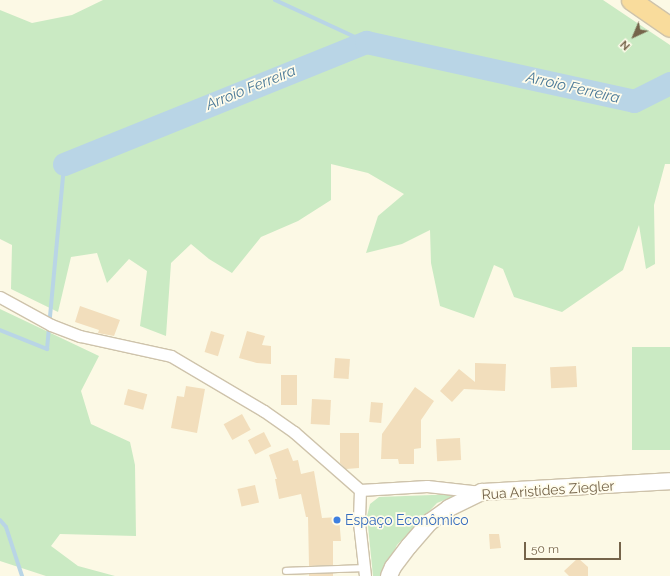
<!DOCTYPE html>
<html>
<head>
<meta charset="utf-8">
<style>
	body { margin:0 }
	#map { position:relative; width:670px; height:576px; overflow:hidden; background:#fcf9e5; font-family:Raleway,sans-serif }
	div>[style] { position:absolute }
	.green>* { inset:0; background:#caeac3; transform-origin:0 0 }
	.stream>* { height:4px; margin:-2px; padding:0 2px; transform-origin:2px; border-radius:2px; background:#b9d5e6 }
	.river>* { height:23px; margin:-11.5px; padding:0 11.5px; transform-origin:11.5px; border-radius:11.5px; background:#b9d5e6 }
	.building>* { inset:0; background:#f2debc; transform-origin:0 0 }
	.roads { filter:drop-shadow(1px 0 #cec3ab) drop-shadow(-1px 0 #cec3ab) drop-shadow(0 1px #cec3ab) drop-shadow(0 -1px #cec3ab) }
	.service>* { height:5.5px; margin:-2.75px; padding:0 2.75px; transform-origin:2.75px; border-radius:2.75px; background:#fff }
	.minor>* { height:11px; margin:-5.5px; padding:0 5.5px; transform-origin:5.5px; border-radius:5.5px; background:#fff }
	.secondary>* { height:16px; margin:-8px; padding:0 8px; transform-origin:8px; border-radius:8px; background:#fff }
	.trunk>* { height:19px; margin:-9.5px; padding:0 9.5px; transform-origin:9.5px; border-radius:9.5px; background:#f9dc9c }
	.dots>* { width:11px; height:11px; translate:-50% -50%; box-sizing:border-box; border:2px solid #fffceb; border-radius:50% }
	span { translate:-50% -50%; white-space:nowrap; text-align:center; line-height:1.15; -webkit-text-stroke:3.5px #fffceb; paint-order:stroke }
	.street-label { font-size:14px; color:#75644a }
	.shop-label { font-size:14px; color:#366cbe }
	.left { translate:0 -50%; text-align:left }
	.water-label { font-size:15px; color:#497897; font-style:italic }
	.north { position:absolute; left:614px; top:16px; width:40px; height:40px; -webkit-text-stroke:3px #fffceb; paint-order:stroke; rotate:224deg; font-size:11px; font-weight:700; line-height:16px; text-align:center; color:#75644a }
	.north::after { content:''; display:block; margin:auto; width:14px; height:18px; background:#75644a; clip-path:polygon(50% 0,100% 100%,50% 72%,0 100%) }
	.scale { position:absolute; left:524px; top:542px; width:97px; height:18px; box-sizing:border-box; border:2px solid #75644a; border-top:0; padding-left:5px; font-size:12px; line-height:14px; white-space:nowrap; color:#75644a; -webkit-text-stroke:3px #fffceb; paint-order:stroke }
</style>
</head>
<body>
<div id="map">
	<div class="green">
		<i style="clip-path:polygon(103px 0,603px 0,670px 45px,670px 164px,665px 164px,654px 205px,655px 264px,646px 269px,639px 225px,623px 270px,562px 312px,514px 297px,503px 269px,494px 265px,474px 318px,440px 306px,431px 263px,430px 230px,402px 244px,366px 253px,378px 216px,404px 194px,368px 173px,331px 164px,331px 200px,298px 221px,261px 237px,232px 273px,209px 259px,191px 244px,171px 263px,166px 336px,140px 326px,147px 271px,129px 259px,107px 283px,97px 253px,71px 257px,58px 312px,11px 289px,12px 245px,0 239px,0 10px,32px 23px,72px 15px)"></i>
		<i style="clip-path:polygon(0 309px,99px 356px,81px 391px,91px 424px,130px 442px,135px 465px,136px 536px,60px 534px,51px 546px,78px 566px,115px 576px,46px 576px,0 561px)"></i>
		<i style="left:632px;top:347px;width:38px;height:103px"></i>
		<i style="clip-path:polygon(459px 494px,437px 503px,397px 545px,382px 576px,373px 576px,367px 516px,370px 504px,379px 497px)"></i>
	</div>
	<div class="stream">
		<i style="left:275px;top:0;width:100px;rotate:24.8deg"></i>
		<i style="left:0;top:330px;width:51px;rotate:22deg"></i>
		<i style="left:47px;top:349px;width:186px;rotate:-84.7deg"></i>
		<i style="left:0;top:520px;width:9px;rotate:49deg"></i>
		<i style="left:6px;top:527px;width:52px;rotate:71.9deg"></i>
	</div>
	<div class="river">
		<i style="left:64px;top:164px;width:326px;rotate:-22deg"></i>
		<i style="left:366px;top:42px;width:274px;rotate:12.4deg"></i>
		<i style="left:634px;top:101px;width:40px;rotate:-26.6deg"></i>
	</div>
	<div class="building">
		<i style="clip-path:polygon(80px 306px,120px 320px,114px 336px,98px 333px,99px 330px,75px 322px)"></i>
		<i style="left:211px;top:331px;width:14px;height:22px;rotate:17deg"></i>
		<i style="clip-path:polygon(247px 331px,265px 336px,262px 345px,271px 346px,271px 364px,257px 363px,239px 358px)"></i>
		<i style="left:335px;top:358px;width:15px;height:20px;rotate:4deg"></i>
		<i style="clip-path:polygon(475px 363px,506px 364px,505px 391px,464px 389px,452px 402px,440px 391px,459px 369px,475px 382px)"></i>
		<i style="left:576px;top:366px;width:21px;height:26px;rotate:87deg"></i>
		<i style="left:281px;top:375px;width:16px;height:30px"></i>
		<i style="clip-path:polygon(186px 386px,205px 389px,197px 433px,171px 428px,177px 396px,184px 397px)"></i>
		<i style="clip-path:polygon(415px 387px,434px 401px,421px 420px,421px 448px,414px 449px,414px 464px,399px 464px,398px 459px,381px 459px,382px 434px)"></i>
		<i style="left:128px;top:389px;width:20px;height:16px;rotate:15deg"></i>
		<i style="left:312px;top:399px;width:19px;height:25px;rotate:3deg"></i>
		<i style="left:371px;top:402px;width:12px;height:20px;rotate:5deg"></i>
		<i style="left:242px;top:414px;width:18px;height:21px;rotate:61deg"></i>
		<i style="left:264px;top:432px;width:16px;height:18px;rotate:63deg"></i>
		<i style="clip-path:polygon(340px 433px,359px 433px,359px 468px,346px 469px,340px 463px)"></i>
		<i style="left:460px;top:438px;width:22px;height:24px;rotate:87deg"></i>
		<i style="clip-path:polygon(288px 448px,293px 461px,298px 460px,301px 474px,314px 471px,322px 518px,339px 517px,341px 541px,333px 541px,333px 565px,309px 566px,308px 517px,306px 517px,301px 494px,279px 499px,275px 479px,277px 479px,269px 455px)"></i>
		<i style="left:255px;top:485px;width:18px;height:18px;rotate:77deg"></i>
		<i style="clip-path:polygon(489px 534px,499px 534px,501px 548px,490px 549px)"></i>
		<i style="clip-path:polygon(578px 558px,588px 567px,588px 576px,569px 576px,564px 571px)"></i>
		<i style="clip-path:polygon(333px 573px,333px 576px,309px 576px,309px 574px)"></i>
	</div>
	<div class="roads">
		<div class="service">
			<i style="left:286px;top:571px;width:77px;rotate:-2.2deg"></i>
		</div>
		<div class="minor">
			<i style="left:0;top:297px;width:58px;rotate:28.8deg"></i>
			<i style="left:51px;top:325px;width:31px;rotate:21deg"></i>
			<i style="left:80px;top:336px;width:93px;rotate:12.4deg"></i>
			<i style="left:171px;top:356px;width:108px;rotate:30.6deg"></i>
			<i style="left:264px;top:411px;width:37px;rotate:35deg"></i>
			<i style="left:294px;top:432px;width:88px;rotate:41.3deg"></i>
			<i style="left:360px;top:490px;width:67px;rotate:-3.4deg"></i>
			<i style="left:427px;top:486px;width:54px;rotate:6.3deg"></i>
			<i style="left:360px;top:490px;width:33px;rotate:92deg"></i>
			<i style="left:359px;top:523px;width:53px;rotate:83.5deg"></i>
		</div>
		<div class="secondary">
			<i style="left:389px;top:576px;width:10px;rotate:-66deg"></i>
			<i style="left:393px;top:567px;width:26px;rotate:-53deg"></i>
			<i style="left:409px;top:546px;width:32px;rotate:-49deg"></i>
			<i style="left:430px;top:522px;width:24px;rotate:-36deg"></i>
			<i style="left:449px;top:508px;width:37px;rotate:-26deg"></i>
			<i style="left:482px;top:492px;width:188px;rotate:-3.3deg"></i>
		</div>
		<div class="trunk">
			<i style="left:631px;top:0;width:47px;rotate:34.7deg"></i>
		</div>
	</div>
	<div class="dots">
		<i style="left:337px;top:520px;background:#3f7fe0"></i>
	</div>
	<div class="street-label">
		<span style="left:548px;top:490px;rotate:-4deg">Rua Aristides Ziegler</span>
	</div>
	<div class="shop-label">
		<span class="left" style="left:345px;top:520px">Espaço Econômico</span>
	</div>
	<div class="water-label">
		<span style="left:251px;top:88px;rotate:-22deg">Arroio Ferreira</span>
		<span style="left:573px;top:88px;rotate:13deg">Arroio Ferreira</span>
	</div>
	<div class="north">N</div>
	<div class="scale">50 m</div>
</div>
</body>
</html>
